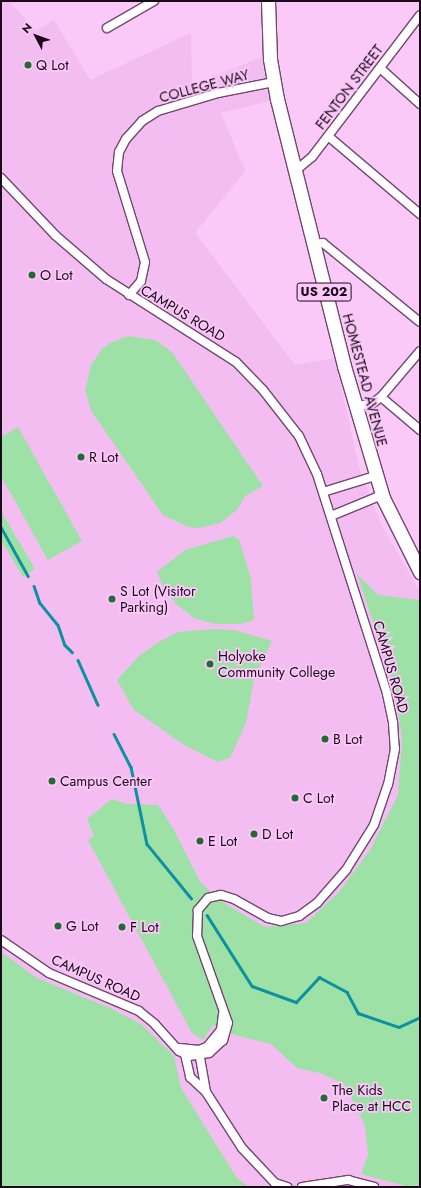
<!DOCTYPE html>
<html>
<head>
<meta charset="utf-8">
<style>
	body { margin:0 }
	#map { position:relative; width:421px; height:1188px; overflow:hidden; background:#fac9f7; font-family:Jost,sans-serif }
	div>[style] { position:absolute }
	.built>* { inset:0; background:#f4bdf1 }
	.green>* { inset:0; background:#9de1a7 }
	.stream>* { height:2.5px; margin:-1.25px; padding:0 1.25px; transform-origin:1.25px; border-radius:1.25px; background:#0c91a1 }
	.roads { filter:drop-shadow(1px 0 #71476f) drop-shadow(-1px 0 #71476f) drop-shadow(0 1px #71476f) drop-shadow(0 -1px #71476f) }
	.street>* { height:8px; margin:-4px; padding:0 4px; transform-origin:4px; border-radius:4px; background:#fff }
	.primary>* { height:13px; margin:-6.5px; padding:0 6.5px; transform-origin:6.5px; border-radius:6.5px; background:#fff }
	.dots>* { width:11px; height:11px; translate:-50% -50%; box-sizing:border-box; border:2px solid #fac9f7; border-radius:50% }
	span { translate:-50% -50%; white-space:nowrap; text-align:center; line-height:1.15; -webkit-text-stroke:3.5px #fac9f7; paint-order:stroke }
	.shield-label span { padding:1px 3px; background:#fac9f7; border:1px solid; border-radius:3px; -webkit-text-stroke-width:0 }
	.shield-label { font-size:13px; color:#1b0a1b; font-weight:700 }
	.poi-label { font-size:14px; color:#1b0a1b }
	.left { translate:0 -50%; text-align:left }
	.street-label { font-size:14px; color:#1b0a1b }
	.frame { position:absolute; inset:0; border:2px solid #1b0a1b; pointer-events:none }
	.north { position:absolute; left:16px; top:16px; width:40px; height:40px; -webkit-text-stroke:3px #fac9f7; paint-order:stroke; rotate:311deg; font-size:11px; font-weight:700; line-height:16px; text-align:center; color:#1b0a1b }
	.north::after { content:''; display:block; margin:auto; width:14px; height:18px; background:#1b0a1b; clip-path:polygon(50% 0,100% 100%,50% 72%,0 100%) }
</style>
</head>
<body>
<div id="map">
	<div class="built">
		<i style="clip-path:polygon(1px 1px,9px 1px,36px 31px,54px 20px,90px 80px,191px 33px,192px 85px,264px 56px,270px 101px,221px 113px,245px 171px,195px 233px,295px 365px,335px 358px,359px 468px,382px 526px,420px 592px,420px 1187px,5px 1187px,1px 1184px)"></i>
	</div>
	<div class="green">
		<i style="clip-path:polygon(128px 336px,155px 340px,172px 352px,263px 486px,245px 496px,237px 510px,220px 523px,199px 528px,188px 527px,163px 515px,92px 412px,85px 391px,91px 365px,102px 349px,110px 343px)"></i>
		<i style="clip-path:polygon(18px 427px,82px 541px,48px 560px,1px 476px,1px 437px)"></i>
		<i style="clip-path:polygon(1px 511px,35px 569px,23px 577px,1px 540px)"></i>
		<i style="clip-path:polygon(233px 536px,239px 539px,251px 579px,254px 620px,240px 624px,215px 624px,194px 618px,176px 604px,163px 586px,157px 572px,185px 550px)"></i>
		<i style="clip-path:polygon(357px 574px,378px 595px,420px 600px,420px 1185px,409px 1187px,361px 1174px,368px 1155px,365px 1125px,344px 1084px,320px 1073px,297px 1068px,271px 1044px,235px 1035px,213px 1025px,203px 1040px,192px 1033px,88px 840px,94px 836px,87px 819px,112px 799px,127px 804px,158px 805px,174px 830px,201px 883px,224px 903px,265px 927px,306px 923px,339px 892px,370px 850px,398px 795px,402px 740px,395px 689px)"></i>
		<i style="clip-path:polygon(214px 629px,234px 630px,272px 641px,254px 679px,246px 723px,230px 758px,218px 762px,184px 745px,134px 710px,117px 680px,140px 655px,159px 642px,178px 632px)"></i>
		<i style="clip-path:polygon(1px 952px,37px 978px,110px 1008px,141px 1024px,174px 1056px,181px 1088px,237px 1178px,249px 1187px,1px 1187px)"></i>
	</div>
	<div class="stream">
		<i style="left:1px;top:527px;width:56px;rotate:61.1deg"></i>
		<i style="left:34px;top:586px;width:18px;rotate:71deg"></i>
		<i style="left:40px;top:603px;width:28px;rotate:51deg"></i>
		<i style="left:58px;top:625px;width:21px;rotate:71deg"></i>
		<i style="left:65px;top:645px;width:10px;rotate:45deg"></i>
		<i style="left:78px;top:660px;width:49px;rotate:66deg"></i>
		<i style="left:114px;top:734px;width:37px;rotate:63deg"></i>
		<i style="left:131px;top:767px;width:79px;rotate:78.3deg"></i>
		<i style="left:147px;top:844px;width:70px;rotate:50.8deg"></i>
		<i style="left:207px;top:915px;width:84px;rotate:57.6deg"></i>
		<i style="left:252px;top:986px;width:47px;rotate:20deg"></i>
		<i style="left:296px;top:1002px;width:34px;rotate:-47deg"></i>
		<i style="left:319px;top:977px;width:32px;rotate:28deg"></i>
		<i style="left:347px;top:992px;width:24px;rotate:62deg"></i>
		<i style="left:358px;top:1013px;width:43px;rotate:18.9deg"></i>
		<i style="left:399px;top:1027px;width:23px;rotate:-25deg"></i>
	</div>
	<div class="roads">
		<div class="street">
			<i style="left:107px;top:28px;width:54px;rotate:-29.9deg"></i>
			<i style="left:380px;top:68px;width:54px;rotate:42deg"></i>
			<i style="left:328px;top:136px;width:121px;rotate:40.3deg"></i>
			<i style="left:294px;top:172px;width:23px;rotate:-40deg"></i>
			<i style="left:312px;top:157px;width:178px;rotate:-52.7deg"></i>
			<i style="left:1px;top:178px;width:79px;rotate:46.5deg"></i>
			<i style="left:55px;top:235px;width:67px;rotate:40.8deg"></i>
			<i style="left:106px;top:279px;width:154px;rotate:32.6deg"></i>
			<i style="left:236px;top:362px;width:39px;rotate:46deg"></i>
			<i style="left:263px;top:390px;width:58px;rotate:52deg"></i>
			<i style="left:299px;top:436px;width:42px;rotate:64.7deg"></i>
			<i style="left:317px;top:474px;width:231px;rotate:72.3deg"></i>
			<i style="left:387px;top:694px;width:30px;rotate:78deg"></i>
			<i style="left:393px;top:723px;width:26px;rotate:86deg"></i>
			<i style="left:395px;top:749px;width:36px;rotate:101deg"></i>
			<i style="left:388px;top:784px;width:43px;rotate:108.9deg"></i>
			<i style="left:374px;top:825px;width:53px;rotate:121.9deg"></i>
			<i style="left:346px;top:870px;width:44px;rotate:131.3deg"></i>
			<i style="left:317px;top:903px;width:22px;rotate:144deg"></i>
			<i style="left:299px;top:916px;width:19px;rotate:164deg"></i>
			<i style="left:281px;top:921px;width:13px;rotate:-167deg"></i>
			<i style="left:268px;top:918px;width:39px;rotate:-151deg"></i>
			<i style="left:234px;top:899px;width:14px;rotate:-163deg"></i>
			<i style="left:221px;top:895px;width:13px;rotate:167deg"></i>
			<i style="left:208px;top:898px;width:16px;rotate:130deg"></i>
			<i style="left:198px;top:910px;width:26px;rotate:92deg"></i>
			<i style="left:197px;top:936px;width:92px;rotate:70.4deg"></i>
			<i style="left:228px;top:1023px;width:18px;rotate:106deg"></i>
			<i style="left:223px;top:1040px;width:19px;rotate:137deg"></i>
			<i style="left:209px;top:1053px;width:20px;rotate:171deg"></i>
			<i style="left:189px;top:1056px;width:11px;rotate:-153deg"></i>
			<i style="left:179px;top:1051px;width:36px;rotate:-132deg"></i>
			<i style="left:155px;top:1024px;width:21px;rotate:-141deg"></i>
			<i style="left:139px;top:1011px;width:98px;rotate:-157.1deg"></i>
			<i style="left:49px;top:973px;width:58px;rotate:-145.5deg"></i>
			<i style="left:312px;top:244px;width:11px;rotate:-5deg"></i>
			<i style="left:323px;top:243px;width:125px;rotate:39.2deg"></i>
			<i style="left:129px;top:295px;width:18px;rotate:-49deg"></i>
			<i style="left:141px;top:281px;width:19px;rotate:-78deg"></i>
			<i style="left:145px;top:262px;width:95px;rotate:-107.1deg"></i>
			<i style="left:117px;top:171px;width:19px;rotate:-84deg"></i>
			<i style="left:119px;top:152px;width:15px;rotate:-62deg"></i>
			<i style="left:126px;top:139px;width:24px;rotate:-48deg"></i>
			<i style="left:142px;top:121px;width:19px;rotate:-32deg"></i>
			<i style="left:158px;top:111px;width:63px;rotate:-16.7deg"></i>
			<i style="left:218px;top:93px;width:57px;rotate:-11.1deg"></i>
			<i style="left:381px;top:397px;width:60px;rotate:-49.7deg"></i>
			<i style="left:355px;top:407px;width:18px;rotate:-13deg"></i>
			<i style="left:373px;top:403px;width:10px;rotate:-37deg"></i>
			<i style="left:381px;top:397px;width:51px;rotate:40.2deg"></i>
			<i style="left:323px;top:492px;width:54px;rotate:-17.1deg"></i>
			<i style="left:331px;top:516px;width:55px;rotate:-22.4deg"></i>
			<i style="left:180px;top:1048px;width:19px;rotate:6deg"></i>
			<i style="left:199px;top:1050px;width:9px;rotate:-21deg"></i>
			<i style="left:207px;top:1047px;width:22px;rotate:-51deg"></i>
			<i style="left:221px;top:1030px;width:16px;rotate:-83deg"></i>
			<i style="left:184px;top:1050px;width:28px;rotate:77deg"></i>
			<i style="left:190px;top:1077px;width:22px;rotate:43deg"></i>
			<i style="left:206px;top:1092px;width:67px;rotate:57.3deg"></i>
			<i style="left:242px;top:1148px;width:48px;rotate:46.7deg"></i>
			<i style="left:275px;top:1183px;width:13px;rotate:18deg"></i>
			<i style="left:199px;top:1052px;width:40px;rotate:80deg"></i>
			<i style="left:302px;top:1187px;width:47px;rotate:-8.7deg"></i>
			<i style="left:348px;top:1180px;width:27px;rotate:15deg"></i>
		</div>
		<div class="primary">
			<i style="left:268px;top:1px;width:58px;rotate:88deg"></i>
			<i style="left:270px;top:59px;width:41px;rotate:80.1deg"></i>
			<i style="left:277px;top:99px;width:275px;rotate:75.9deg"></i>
			<i style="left:344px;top:366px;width:138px;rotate:73.5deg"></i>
			<i style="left:383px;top:498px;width:83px;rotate:63.4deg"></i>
		</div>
	</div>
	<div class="dots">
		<i style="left:28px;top:65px;background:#246934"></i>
		<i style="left:32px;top:275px;background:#246934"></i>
		<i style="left:81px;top:457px;background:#246934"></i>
		<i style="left:112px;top:599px;background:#246934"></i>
		<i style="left:210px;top:664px;background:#246934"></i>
		<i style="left:325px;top:739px;background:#246934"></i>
		<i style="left:52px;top:781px;background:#246934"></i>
		<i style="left:295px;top:798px;background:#246934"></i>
		<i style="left:254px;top:834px;background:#246934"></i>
		<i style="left:200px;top:841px;background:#246934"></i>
		<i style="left:58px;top:926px;background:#246934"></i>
		<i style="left:122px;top:927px;background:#246934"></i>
		<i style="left:324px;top:1098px;background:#246934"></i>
	</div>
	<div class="shield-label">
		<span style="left:324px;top:292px">US 202</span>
	</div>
	<div class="poi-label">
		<span class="left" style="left:36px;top:65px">Q Lot</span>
		<span class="left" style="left:40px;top:275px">O Lot</span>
		<span class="left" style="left:89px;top:457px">R Lot</span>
		<span class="left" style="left:120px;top:599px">S Lot (Visitor<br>Parking)</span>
		<span class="left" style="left:218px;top:664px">Holyoke<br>Community College</span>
		<span class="left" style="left:333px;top:739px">B Lot</span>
		<span class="left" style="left:60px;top:781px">Campus Center</span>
		<span class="left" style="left:303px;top:798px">C Lot</span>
		<span class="left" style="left:262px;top:834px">D Lot</span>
		<span class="left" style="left:208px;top:841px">E Lot</span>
		<span class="left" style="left:66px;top:926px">G Lot</span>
		<span class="left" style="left:130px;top:927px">F Lot</span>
		<span class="left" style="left:332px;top:1098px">The Kids<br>Place at HCC</span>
	</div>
	<div class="street-label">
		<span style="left:204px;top:86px;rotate:-15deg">COLLEGE WAY</span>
		<span style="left:349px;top:87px;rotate:-53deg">FENTON STREET</span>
		<span style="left:183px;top:313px;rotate:31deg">CAMPUS ROAD</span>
		<span style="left:365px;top:380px;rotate:75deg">HOMESTEAD AVENUE</span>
		<span style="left:391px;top:667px;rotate:74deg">CAMPUS ROAD</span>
		<span style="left:96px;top:978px;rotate:24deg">CAMPUS ROAD</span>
	</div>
	<div class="frame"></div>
	<div class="north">N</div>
</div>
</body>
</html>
